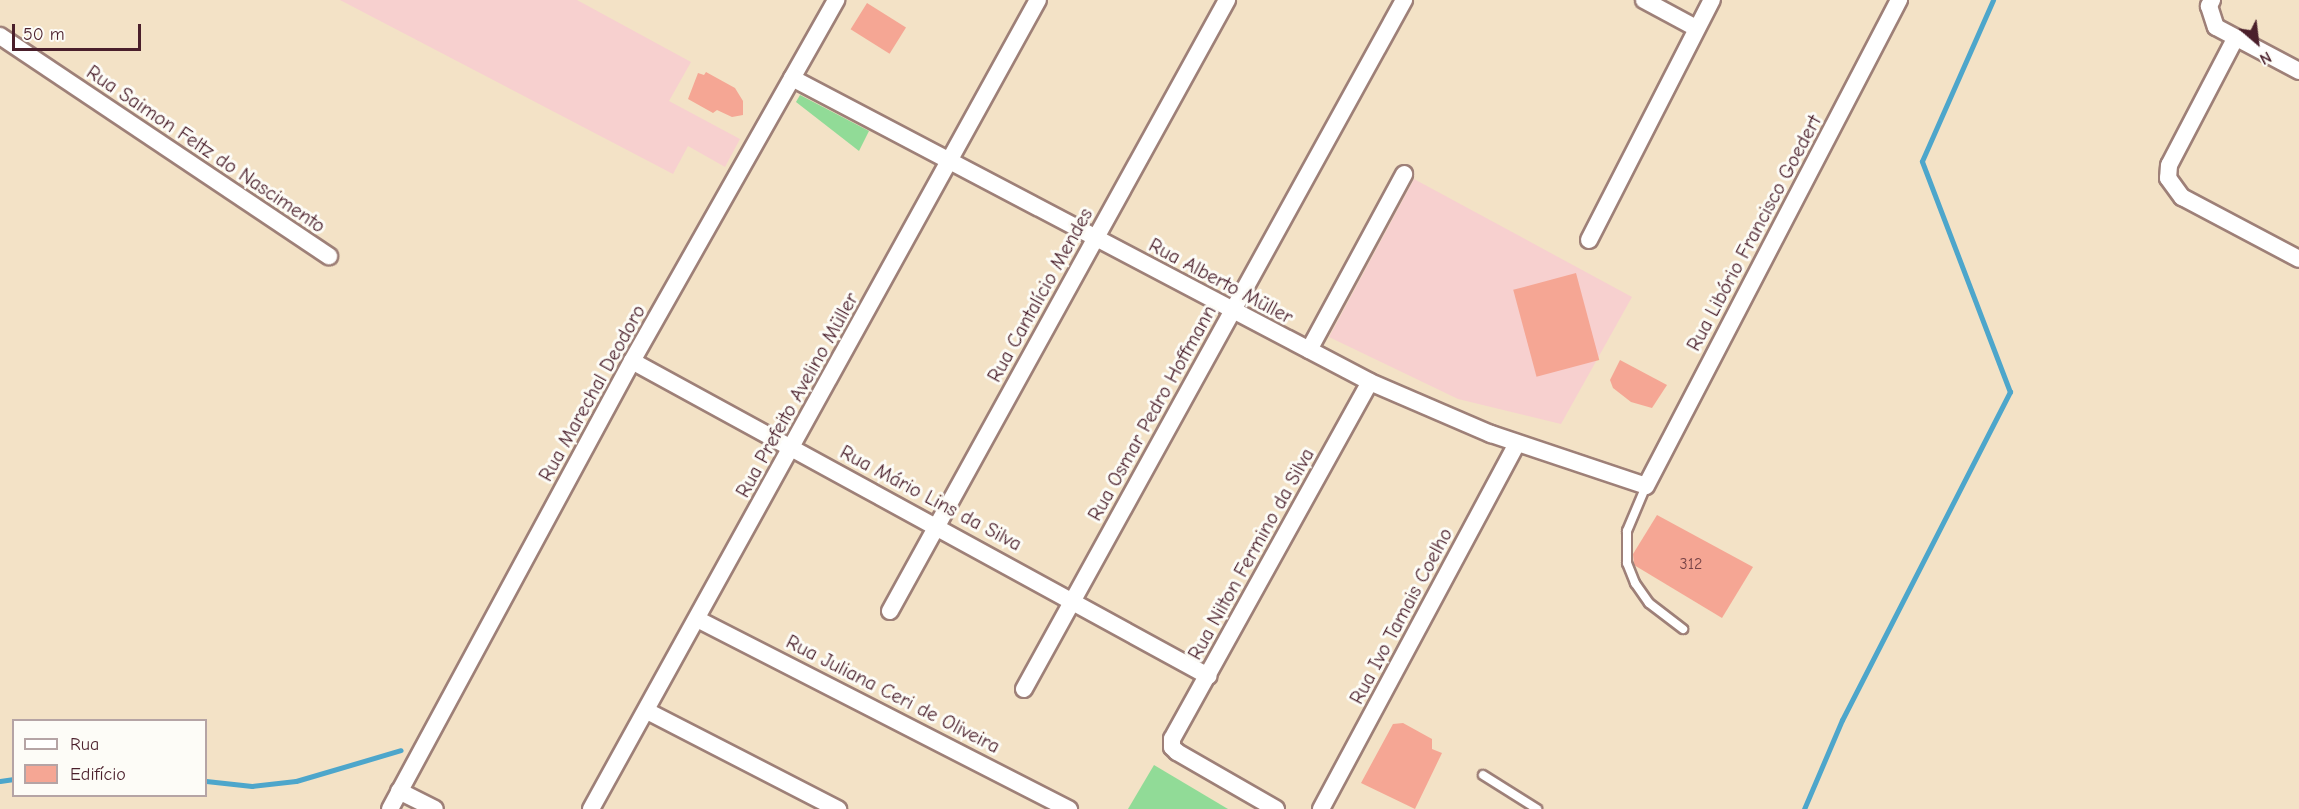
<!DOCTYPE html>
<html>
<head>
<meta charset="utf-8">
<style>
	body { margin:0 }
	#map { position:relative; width:2299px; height:809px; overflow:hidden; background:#f3e2c6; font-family:"Comic Neue",sans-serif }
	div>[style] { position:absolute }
	.built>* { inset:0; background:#f7d0cf }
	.green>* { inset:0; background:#91db97 }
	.stream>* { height:5px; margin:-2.5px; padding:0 2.5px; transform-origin:2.5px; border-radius:2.5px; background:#4da6cb }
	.building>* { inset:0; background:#f5a694; transform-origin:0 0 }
	.roads { filter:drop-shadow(2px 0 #9e8078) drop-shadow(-2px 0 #9e8078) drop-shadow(0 2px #9e8078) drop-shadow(0 -2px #9e8078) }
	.service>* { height:8px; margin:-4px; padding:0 4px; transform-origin:4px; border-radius:4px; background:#fff }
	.minor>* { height:16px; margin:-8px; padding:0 8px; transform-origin:8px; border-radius:8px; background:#fff }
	span { translate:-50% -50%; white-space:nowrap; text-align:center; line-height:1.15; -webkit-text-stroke:6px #fdfcf7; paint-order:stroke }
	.number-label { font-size:16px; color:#754145 }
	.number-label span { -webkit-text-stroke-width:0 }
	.street-label { font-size:20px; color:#4a1f2b }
	.legend { position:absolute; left:12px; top:719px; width:195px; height:78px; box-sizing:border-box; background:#fdfcf7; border:2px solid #b5a4a5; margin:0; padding:8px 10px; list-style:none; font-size:18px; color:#4a1f2b }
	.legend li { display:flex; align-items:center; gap:12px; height:30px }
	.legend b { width:30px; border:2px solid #b5a4a5 }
	.north { position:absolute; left:2227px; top:12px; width:60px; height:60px; -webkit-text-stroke:4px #fdfcf7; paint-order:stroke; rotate:152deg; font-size:16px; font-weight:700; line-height:24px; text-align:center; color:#4a1f2b }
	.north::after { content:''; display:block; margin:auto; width:21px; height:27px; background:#4a1f2b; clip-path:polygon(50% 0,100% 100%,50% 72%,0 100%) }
	.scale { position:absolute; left:12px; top:24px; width:129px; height:27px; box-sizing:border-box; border:3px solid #4a1f2b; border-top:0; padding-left:8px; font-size:18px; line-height:21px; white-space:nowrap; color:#4a1f2b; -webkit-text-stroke:4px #fdfcf7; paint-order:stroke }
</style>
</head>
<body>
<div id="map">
	<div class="built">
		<i style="clip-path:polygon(340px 0,577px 0,691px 62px,669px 101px,740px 139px,725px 167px,688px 146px,673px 174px)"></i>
		<i style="clip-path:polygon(1414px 179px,1632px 297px,1561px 424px,1458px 399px,1329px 337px)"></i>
	</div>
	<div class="green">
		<i style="clip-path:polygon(800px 95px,869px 131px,859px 151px,796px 102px)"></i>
		<i style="clip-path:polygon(1154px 765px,1228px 809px,1128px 809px)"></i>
	</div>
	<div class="stream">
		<i style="left:0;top:781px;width:14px;rotate:-8deg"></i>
		<i style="left:206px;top:781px;width:46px;rotate:6.2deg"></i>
		<i style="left:252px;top:786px;width:44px;rotate:-6.5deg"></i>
		<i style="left:296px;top:781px;width:109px;rotate:-16.4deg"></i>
		<i style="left:1804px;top:809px;width:97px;rotate:-66.9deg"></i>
		<i style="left:1842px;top:720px;width:369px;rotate:-62.9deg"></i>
		<i style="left:2010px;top:392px;width:247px;rotate:-110.9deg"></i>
		<i style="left:1922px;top:161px;width:176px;rotate:-66.2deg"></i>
	</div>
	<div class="building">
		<i style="left:867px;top:3px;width:46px;height:31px;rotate:32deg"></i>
		<i style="clip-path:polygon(706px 72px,735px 88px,743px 101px,743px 115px,732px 117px,717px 110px,713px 113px,688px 99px,698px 73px,704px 75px)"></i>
		<i style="left:1576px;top:273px;width:90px;height:65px;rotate:75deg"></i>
		<i style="clip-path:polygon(1620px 360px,1667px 385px,1652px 408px,1631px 402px,1613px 388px,1610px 380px)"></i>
		<i style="clip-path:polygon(1657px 515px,1753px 567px,1722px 618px,1634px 565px,1633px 554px)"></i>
		<i style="clip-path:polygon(1403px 723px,1432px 739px,1432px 749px,1442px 753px,1415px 809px,1361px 783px,1393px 724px)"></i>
	</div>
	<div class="roads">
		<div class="service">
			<i style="left:1646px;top:486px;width:49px;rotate:112.9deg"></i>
			<i style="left:1627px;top:531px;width:32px;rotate:90deg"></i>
			<i style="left:1627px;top:563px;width:22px;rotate:68deg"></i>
			<i style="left:1635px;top:583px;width:24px;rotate:55deg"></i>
			<i style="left:1649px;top:603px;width:43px;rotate:37.4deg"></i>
			<i style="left:1483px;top:775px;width:64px;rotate:32.2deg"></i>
		</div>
		<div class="minor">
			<i style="left:1644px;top:0;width:59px;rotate:28.3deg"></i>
			<i style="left:2212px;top:0;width:7px;rotate:117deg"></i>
			<i style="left:2209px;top:6px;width:22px;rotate:72deg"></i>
			<i style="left:2216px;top:27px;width:94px;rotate:27.9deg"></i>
			<i style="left:0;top:36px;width:396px;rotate:33.8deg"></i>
			<i style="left:2235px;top:39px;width:142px;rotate:117.6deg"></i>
			<i style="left:2169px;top:165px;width:13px;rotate:94deg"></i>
			<i style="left:2168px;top:178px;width:24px;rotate:54deg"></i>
			<i style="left:2182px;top:197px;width:132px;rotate:27.9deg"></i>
			<i style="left:792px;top:78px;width:653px;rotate:27.74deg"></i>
			<i style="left:1370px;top:382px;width:132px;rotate:23.3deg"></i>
			<i style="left:1491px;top:434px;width:163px;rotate:18.5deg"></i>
			<i style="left:1646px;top:486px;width:548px;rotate:-62.5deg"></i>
			<i style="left:1589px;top:240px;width:270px;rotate:-62.9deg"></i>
			<i style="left:1309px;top:350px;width:200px;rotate:-61.6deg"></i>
			<i style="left:632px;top:361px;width:657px;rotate:28.67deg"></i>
			<i style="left:890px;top:611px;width:698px;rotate:-61.12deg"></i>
			<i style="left:697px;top:619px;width:418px;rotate:27.1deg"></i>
			<i style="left:1024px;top:689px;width:787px;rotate:-61.12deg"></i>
			<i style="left:647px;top:711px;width:215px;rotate:27.2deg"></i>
			<i style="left:399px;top:791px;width:40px;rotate:26.6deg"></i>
			<i style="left:390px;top:809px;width:509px;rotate:-61.62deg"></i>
			<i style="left:632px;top:361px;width:415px;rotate:-60.5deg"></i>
			<i style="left:591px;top:809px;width:924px;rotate:-61.08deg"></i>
			<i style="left:1276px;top:809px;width:114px;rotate:-150.1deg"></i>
			<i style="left:1177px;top:752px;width:7px;rotate:-135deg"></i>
			<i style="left:1172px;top:747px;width:8px;rotate:-90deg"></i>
			<i style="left:1172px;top:739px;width:408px;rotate:-61deg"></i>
			<i style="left:1321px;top:809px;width:415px;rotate:-61.8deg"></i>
		</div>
	</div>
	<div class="number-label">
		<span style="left:1691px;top:564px">312</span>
	</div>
	<div class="street-label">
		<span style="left:206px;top:149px;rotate:34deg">Rua Saimon Feltz do Nascimento</span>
		<span style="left:1754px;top:233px;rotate:-62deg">Rua Libório Francisco Goedert</span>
		<span style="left:1221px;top:281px;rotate:28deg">Rua Alberto Müller</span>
		<span style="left:1040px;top:295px;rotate:-61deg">Rua Cantalício Mendes</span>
		<span style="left:592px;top:393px;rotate:-61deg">Rua Marechal Deodoro</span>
		<span style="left:797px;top:395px;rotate:-61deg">Rua Prefeito Avelino Müller</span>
		<span style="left:1152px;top:413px;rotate:-61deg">Rua Osmar Pedro Hoffmann</span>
		<span style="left:931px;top:498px;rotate:28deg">Rua Mário Lins da Silva</span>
		<span style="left:1251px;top:554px;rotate:-61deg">Rua Nilton Fermino da Silva</span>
		<span style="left:1401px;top:616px;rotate:-62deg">Rua Ivo Tamais Coelho</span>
		<span style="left:893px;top:694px;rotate:27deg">Rua Juliana Ceri de Oliveira</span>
	</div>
	<ul class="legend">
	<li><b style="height:8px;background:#fff"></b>Rua</li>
	<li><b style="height:16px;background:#f5a694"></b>Edifício</li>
	</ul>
	<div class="north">N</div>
	<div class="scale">50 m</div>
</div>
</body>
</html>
